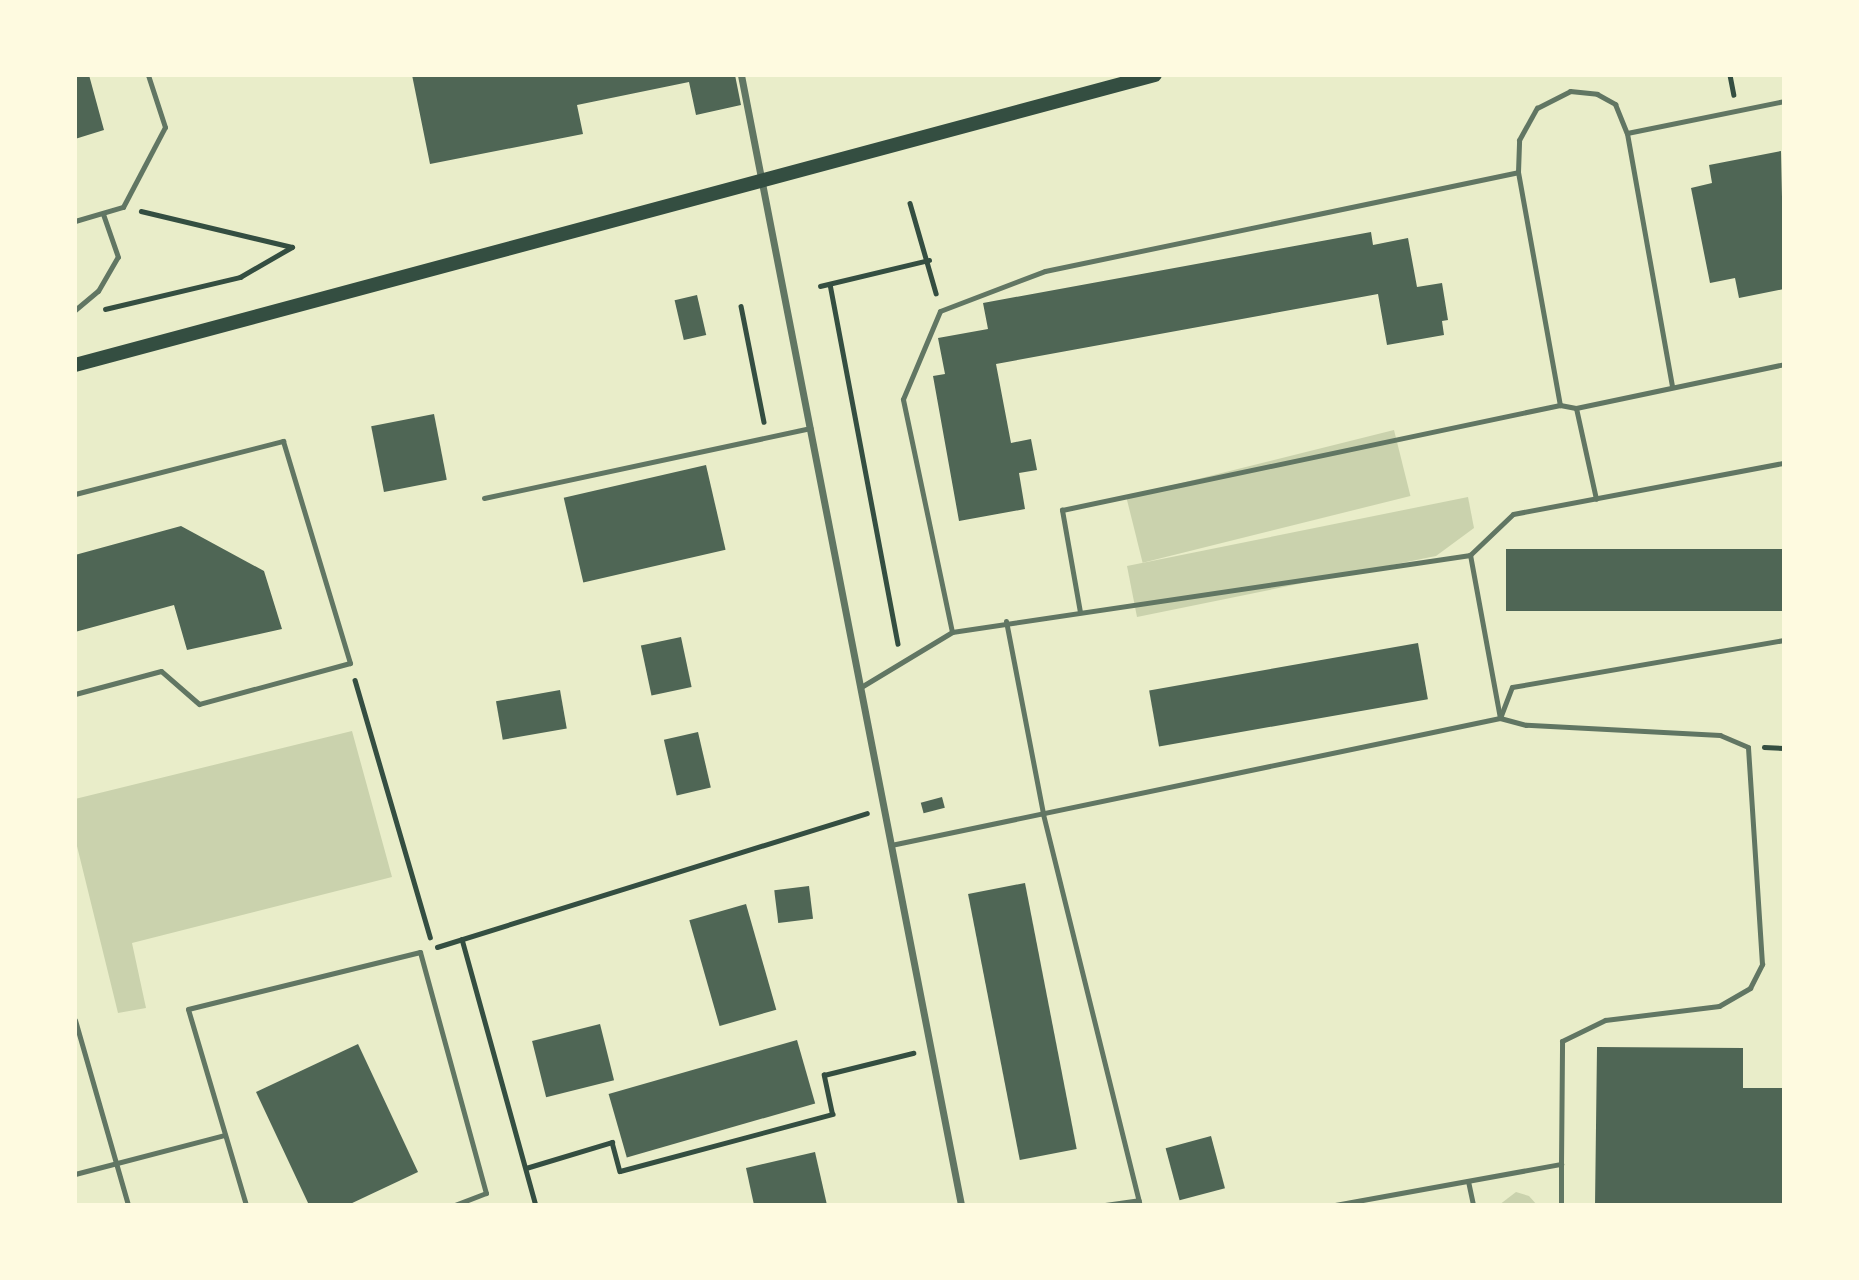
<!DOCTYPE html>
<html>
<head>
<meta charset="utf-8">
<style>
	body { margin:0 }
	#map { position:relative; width:1859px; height:1280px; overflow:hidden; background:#e9edc9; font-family:Barlow,sans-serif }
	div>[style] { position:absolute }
	.green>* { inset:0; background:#cad2ad; transform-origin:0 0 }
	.building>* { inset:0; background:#4f6655; transform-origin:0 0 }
	.path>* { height:4.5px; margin:-2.25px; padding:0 2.25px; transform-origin:2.25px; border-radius:2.25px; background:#344e41 }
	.service>* { height:5px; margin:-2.5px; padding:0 2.5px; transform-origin:2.5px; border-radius:2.5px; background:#617663 }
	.minor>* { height:7px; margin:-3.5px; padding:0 3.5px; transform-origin:3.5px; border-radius:3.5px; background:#617663 }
	.secondary>* { height:14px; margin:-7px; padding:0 7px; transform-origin:7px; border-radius:7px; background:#344e41 }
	span { translate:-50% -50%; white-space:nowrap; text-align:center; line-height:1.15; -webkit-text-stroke:6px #fefae0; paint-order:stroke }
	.frame { position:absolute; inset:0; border:77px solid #fefae0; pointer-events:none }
</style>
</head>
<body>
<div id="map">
	<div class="green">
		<i style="left:1394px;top:430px;width:68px;height:276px;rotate:76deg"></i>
		<i style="clip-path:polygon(1468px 497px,1474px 528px,1436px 556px,1137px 617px,1127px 566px)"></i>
		<i style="clip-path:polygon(352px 731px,392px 877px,132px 943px,146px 1008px,118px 1013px,75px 838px,75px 799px)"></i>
		<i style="clip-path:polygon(1516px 1192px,1529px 1196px,1537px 1205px,1499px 1205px)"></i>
	</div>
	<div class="building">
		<i style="clip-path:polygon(75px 75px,89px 75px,104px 130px,75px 139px)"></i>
		<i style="clip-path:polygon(412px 75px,735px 75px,741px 105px,696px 115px,689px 82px,577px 105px,583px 134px,430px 164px)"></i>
		<i style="clip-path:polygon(1781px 151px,1784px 289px,1739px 298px,1735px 278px,1710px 283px,1691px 188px,1712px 183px,1709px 165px)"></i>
		<i style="clip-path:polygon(1371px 232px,1373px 245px,1408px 238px,1417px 287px,1442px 283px,1448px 320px,1442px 321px,1444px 335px,1387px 345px,1378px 294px,996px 364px,1011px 443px,1031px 439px,1037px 470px,1019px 473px,1025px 509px,959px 521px,933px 376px,945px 374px,938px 338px,988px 329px,983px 303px)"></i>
		<i style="left:697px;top:295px;width:41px;height:23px;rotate:77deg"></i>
		<i style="left:434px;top:414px;width:67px;height:64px;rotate:79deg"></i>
		<i style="left:706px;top:465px;width:87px;height:146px;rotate:77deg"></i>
		<i style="clip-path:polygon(181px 526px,264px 571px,282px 629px,187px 650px,174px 605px,75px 632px,75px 555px)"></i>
		<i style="left:1784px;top:549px;width:62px;height:278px;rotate:90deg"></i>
		<i style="left:681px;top:637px;width:51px;height:41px;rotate:78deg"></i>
		<i style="left:1418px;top:643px;width:57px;height:273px;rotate:80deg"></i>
		<i style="left:560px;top:690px;width:39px;height:65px;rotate:80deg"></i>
		<i style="left:698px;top:732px;width:57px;height:35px;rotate:77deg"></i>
		<i style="left:942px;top:797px;width:11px;height:22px;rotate:75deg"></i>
		<i style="left:1025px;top:883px;width:271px;height:58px;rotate:79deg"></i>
		<i style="left:809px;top:886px;width:33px;height:35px;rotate:83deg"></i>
		<i style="left:746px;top:904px;width:110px;height:59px;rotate:74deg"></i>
		<i style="left:600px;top:1024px;width:58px;height:70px;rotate:76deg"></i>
		<i style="left:797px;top:1040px;width:66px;height:196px;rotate:74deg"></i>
		<i style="clip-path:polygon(358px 1044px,418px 1172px,348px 1205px,309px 1205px,256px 1092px)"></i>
		<i style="clip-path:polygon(1597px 1047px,1743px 1048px,1743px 1088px,1784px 1088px,1784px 1205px,1595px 1205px)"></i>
		<i style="left:1211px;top:1136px;width:54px;height:47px;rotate:75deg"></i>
		<i style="clip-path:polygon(815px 1152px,827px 1205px,754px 1205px,746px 1168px)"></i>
	</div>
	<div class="path">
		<i style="left:1730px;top:75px;width:20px;rotate:79deg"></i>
		<i style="left:910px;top:203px;width:94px;rotate:73.9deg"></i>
		<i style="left:141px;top:211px;width:155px;rotate:13.4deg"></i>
		<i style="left:830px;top:284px;width:366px;rotate:79.3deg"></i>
		<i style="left:820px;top:286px;width:112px;rotate:-13.4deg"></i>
		<i style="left:741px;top:306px;width:118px;rotate:78.8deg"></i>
		<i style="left:105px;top:309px;width:139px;rotate:-13.3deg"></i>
		<i style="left:240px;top:277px;width:60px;rotate:-30deg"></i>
		<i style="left:355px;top:680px;width:268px;rotate:73.7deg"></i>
		<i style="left:1764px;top:747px;width:20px;rotate:3deg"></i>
		<i style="left:462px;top:939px;width:276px;rotate:74.5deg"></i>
		<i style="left:437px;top:947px;width:450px;rotate:-17.3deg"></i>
		<i style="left:526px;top:1168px;width:90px;rotate:-16.8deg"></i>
		<i style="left:612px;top:1142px;width:30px;rotate:75deg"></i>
		<i style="left:620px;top:1171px;width:220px;rotate:-15deg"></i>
		<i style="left:832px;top:1114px;width:40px;rotate:-102deg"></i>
		<i style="left:824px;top:1075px;width:92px;rotate:-13.9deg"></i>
	</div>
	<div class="service">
		<i style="left:1518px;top:172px;width:32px;rotate:-88deg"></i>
		<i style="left:1519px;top:140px;width:37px;rotate:-61deg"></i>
		<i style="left:1537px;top:108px;width:37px;rotate:-27deg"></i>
		<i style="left:1570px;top:91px;width:27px;rotate:6deg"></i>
		<i style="left:1597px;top:94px;width:21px;rotate:29deg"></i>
		<i style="left:1615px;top:104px;width:31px;rotate:68deg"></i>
		<i style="left:75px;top:221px;width:50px;rotate:-16.3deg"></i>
		<i style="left:123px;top:207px;width:90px;rotate:-62.3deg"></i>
		<i style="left:165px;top:127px;width:55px;rotate:-108.1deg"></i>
		<i style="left:75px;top:310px;width:30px;rotate:-40deg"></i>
		<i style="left:98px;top:291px;width:39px;rotate:-60deg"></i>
		<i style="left:118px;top:257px;width:46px;rotate:-109.2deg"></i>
		<i style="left:1672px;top:386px;width:257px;rotate:-100.1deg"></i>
		<i style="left:1627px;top:133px;width:160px;rotate:-11.5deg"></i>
		<i style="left:1576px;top:408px;width:93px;rotate:77.6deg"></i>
		<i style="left:75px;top:494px;width:215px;rotate:-14.3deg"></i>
		<i style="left:283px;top:441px;width:232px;rotate:73.2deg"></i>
		<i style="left:350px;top:663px;width:156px;rotate:164.8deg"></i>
		<i style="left:199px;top:704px;width:50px;rotate:-139deg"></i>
		<i style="left:161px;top:671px;width:89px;rotate:165deg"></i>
		<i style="left:484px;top:498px;width:334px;rotate:-12.1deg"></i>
		<i style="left:1080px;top:612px;width:104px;rotate:-100deg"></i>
		<i style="left:1062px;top:510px;width:509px;rotate:-11.91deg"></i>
		<i style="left:1560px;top:405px;width:16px;rotate:11deg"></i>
		<i style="left:1576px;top:408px;width:213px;rotate:-11.9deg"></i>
		<i style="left:1006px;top:621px;width:197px;rotate:79.1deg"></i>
		<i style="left:1043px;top:814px;width:403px;rotate:76.1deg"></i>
		<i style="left:952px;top:632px;width:238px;rotate:-101.9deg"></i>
		<i style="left:903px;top:399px;width:95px;rotate:-67.2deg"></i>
		<i style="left:940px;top:311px;width:112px;rotate:-20.9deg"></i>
		<i style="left:1045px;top:271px;width:483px;rotate:-11.8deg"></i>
		<i style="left:1518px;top:172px;width:237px;rotate:79.8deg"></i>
		<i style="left:861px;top:687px;width:106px;rotate:-31.1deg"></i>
		<i style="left:952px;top:632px;width:524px;rotate:-8.46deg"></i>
		<i style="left:1470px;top:555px;width:59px;rotate:-43.6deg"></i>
		<i style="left:1513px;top:514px;width:276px;rotate:-10.7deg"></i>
		<i style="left:891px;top:845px;width:622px;rotate:-11.78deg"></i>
		<i style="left:1500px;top:718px;width:33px;rotate:-69deg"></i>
		<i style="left:1512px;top:687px;width:276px;rotate:-9.8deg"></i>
		<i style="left:75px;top:1020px;width:192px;rotate:74deg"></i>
		<i style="left:1561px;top:1164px;width:41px;rotate:90deg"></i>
		<i style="left:75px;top:1174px;width:155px;rotate:-14.6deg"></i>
		<i style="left:1468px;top:1181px;width:25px;rotate:78deg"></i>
		<i style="left:246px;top:1205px;width:204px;rotate:-106.5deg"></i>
		<i style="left:188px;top:1009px;width:239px;rotate:-13.8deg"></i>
		<i style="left:420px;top:952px;width:250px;rotate:74.7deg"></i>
		<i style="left:486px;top:1193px;width:33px;rotate:159deg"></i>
		<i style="left:1105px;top:1205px;width:34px;rotate:-8deg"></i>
		<i style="left:1335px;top:1205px;width:230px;rotate:-10.3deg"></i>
		<i style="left:1561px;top:1164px;width:123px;rotate:-89.5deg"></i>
		<i style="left:1562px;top:1041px;width:48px;rotate:-26deg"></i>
		<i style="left:1605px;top:1020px;width:115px;rotate:-7deg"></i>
		<i style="left:1719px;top:1006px;width:36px;rotate:-30deg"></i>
		<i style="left:1750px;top:988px;width:27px;rotate:-63deg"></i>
		<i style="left:1762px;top:964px;width:217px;rotate:-93.7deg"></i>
		<i style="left:1748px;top:747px;width:30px;rotate:-157deg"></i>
		<i style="left:1720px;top:735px;width:194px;rotate:-177deg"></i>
		<i style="left:1526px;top:725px;width:27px;rotate:-165deg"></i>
		<i style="left:1500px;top:718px;width:166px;rotate:-100.4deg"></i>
	</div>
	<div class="minor">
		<i style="left:741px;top:75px;width:1151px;rotate:78.98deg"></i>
	</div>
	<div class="secondary">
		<i style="left:75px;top:365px;width:1118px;rotate:-15.03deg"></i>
	</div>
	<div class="frame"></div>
</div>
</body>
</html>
